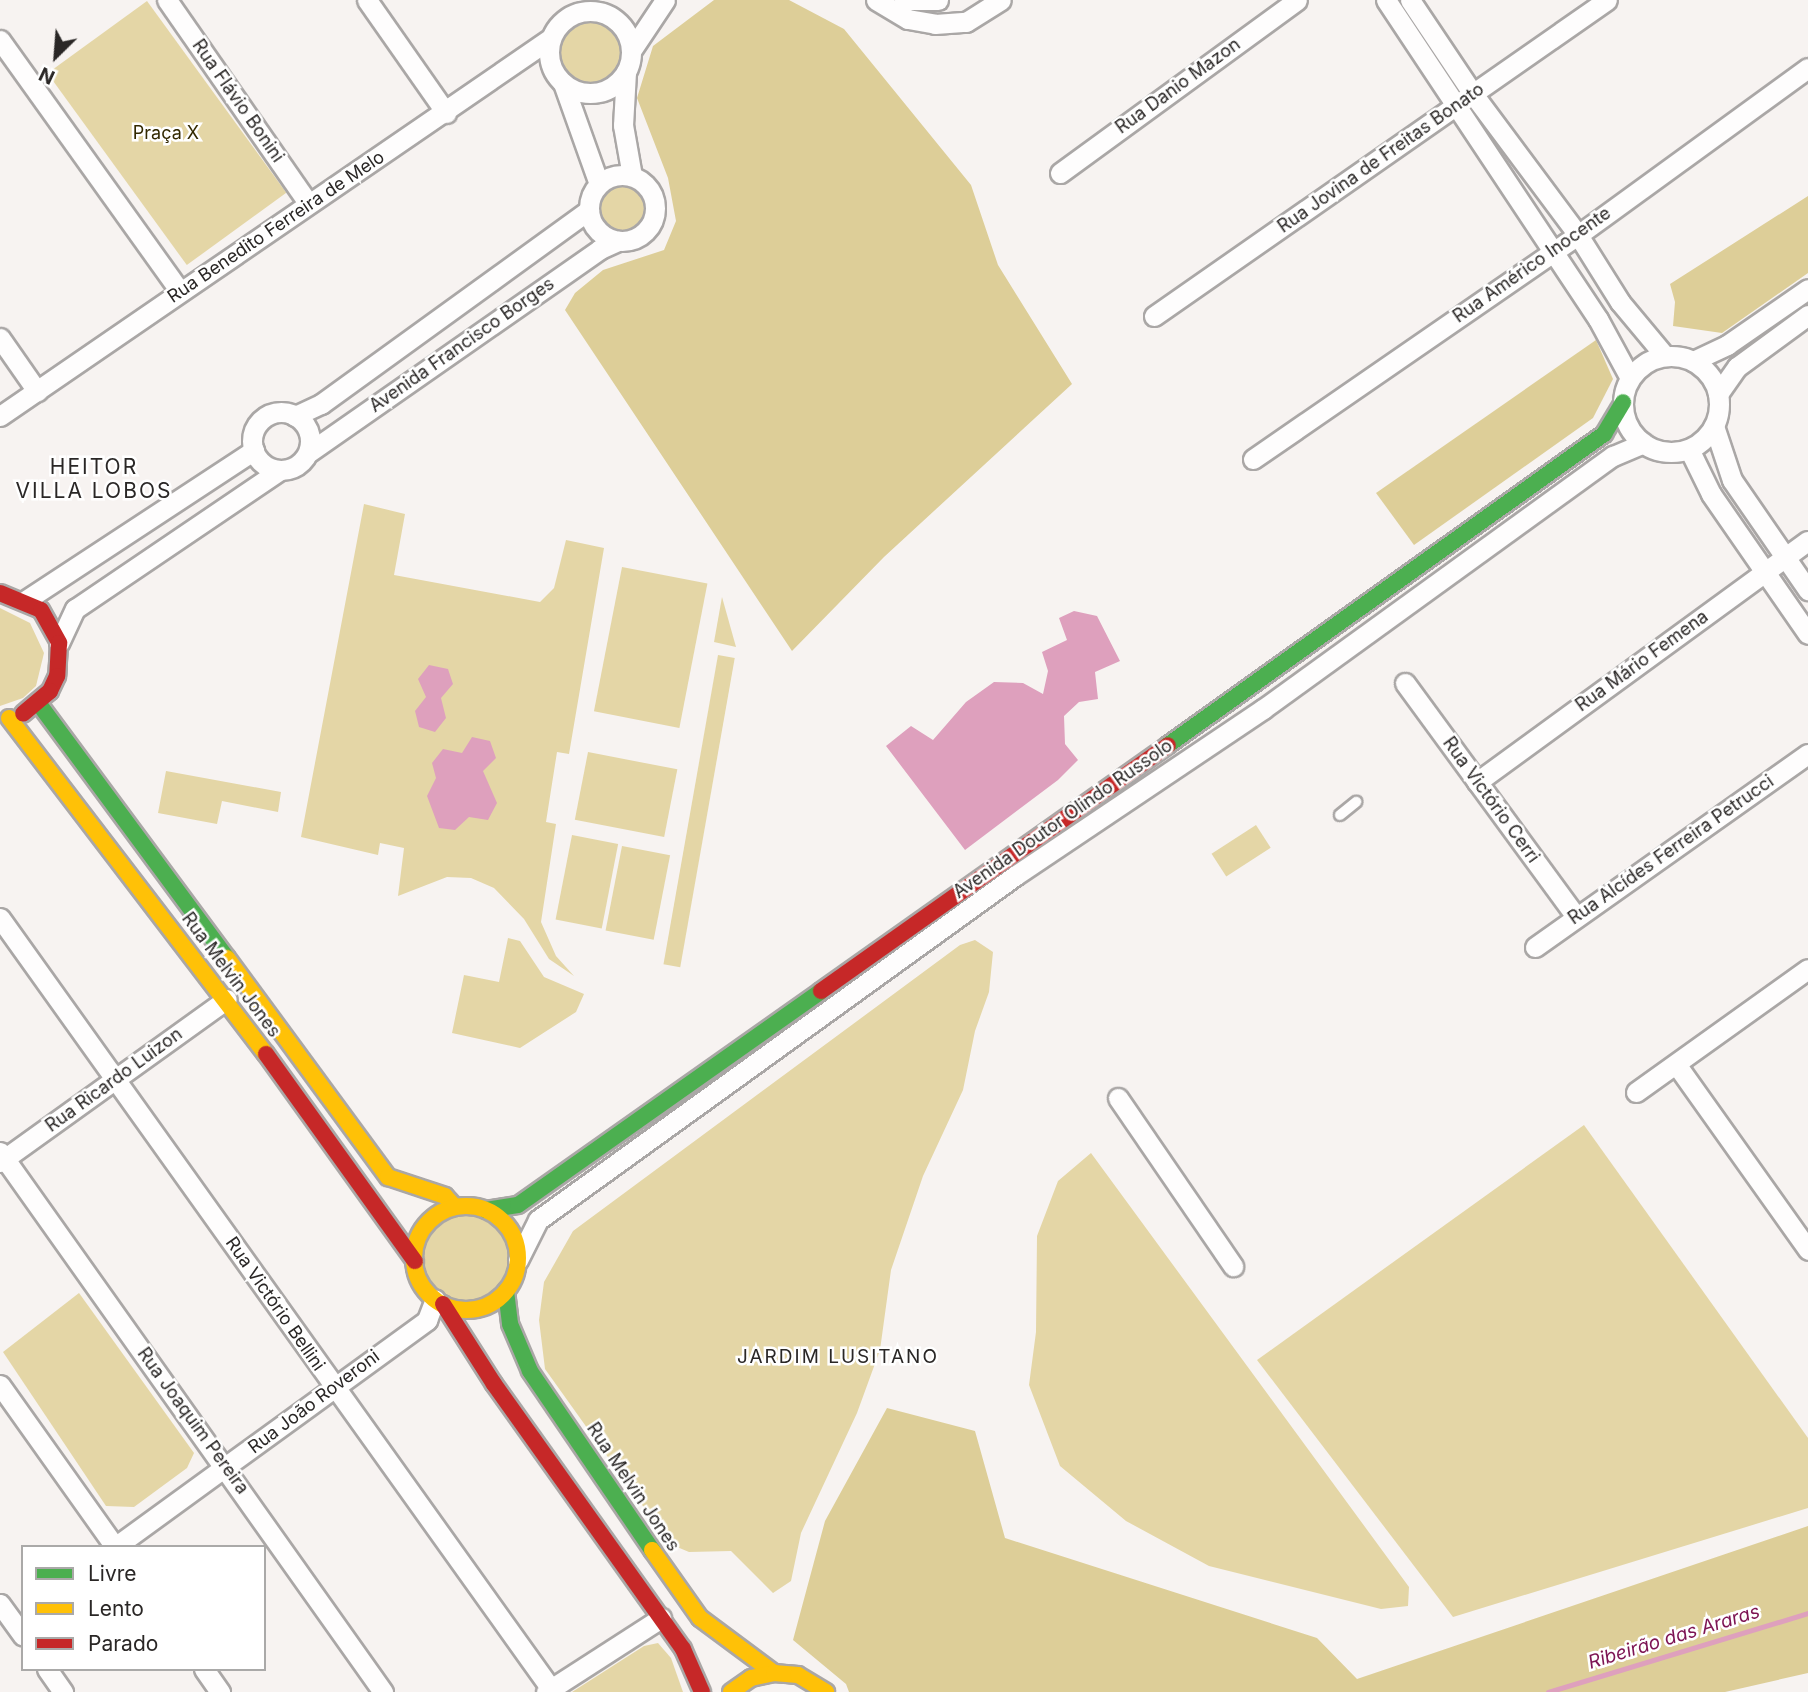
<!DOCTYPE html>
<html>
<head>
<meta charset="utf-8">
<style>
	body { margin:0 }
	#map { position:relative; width:1808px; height:1692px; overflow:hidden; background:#f7f3f1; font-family:Inter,sans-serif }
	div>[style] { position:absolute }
	.green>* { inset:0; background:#e4d6a6; transform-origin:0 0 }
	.round { border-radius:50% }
	.forest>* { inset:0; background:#ddce98 }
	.water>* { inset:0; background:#dea0bd }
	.stream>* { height:5px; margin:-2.5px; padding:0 2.5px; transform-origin:2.5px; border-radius:2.5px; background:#dea0bd }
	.roads { filter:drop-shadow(2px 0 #aaa7a6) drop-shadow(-2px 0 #aaa7a6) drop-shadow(0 2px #aaa7a6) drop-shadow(0 -2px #aaa7a6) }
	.lane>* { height:10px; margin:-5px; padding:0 5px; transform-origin:5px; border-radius:5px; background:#fefdfd }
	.street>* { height:19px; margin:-9.5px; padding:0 9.5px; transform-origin:9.5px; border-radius:9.5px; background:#fefdfd }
	.street>.ring { margin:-9.5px; padding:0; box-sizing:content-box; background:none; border:19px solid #fefdfd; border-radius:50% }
	.fast>* { height:16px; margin:-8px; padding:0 8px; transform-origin:8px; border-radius:8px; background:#4caf50 }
	.slow>* { height:16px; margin:-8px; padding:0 8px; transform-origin:8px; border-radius:8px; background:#ffc107 }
	.slow>.ring { margin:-8px; padding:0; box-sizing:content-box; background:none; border:16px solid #ffc107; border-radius:50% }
	.jam>* { height:16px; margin:-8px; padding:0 8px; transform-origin:8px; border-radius:8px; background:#c62828 }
	span { translate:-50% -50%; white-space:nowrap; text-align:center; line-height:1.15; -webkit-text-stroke:5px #fff; paint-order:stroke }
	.street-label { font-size:18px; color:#2a2726 }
	.park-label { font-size:18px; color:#332900 }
	.neighbourhood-label { font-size:19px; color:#2a2726; letter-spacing:2px }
	.water-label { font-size:19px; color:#7d1453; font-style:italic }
	.quarter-label { font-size:21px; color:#2a2726; letter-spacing:2px }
	.legend { position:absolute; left:21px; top:1545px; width:245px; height:126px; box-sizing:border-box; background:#fff; border:2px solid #aaa9a8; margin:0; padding:9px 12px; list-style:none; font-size:21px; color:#2a2726 }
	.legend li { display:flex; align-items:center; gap:14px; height:35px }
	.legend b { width:35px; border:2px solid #aaa9a8 }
	.north { position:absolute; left:21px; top:21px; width:70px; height:70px; -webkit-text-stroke:5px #fff; paint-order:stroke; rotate:205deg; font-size:19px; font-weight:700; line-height:28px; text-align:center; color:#2a2726 }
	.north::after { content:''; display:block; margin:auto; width:24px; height:32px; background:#2a2726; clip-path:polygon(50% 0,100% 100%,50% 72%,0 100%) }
</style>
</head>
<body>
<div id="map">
	<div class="green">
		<i style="left:147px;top:1px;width:237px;height:123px;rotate:54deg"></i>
		<i class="round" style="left:557px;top:19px;width:66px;height:66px"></i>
		<i class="round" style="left:596px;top:182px;width:52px;height:52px"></i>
		<i style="clip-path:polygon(364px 504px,405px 514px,394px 575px,540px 602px,554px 588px,566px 540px,604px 548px,569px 754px,557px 752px,546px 822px,556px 824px,541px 922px,556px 956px,574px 976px,549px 959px,524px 919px,494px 888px,471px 878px,447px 877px,398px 896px,404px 848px,380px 843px,378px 855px,301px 837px)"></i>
		<i style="left:622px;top:567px;width:87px;height:147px;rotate:11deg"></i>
		<i style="clip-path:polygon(722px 597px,736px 647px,714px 642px)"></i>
		<i style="clip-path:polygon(0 608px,30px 623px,44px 653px,36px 686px,23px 698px,0 706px)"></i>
		<i style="left:718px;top:655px;width:17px;height:314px;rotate:10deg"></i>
		<i style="left:588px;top:752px;width:91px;height:69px;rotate:11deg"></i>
		<i style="clip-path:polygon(166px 771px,281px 792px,278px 812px,222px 801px,217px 824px,158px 813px)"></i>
		<i style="left:1256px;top:825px;width:27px;height:53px;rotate:57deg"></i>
		<i style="left:572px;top:835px;width:47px;height:86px;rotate:11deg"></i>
		<i style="left:622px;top:846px;width:49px;height:86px;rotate:11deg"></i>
		<i style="clip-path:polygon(508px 938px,520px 941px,544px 977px,584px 994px,576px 1012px,520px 1048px,452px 1033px,464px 975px,499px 982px)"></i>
		<i style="clip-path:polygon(975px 940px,993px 952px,989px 992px,975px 1031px,963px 1090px,923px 1176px,891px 1270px,880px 1350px,857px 1413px,801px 1533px,791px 1581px,773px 1593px,731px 1551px,689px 1552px,670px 1544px,545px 1369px,539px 1320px,544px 1282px,573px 1231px,960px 945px)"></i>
		<i style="clip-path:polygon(1584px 1125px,1808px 1438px,1808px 1508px,1453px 1617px,1257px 1360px)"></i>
		<i style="clip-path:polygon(1091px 1153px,1409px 1587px,1408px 1606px,1381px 1609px,1209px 1566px,1126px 1521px,1060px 1466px,1029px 1385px,1036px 1332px,1037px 1236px,1058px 1181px)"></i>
		<i class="round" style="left:422px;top:1214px;width:88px;height:88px"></i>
		<i style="clip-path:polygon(79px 1293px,194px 1453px,187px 1468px,134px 1507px,106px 1506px,3px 1352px)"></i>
		<i style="clip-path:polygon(658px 1643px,671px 1658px,683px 1692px,572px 1692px,644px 1646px)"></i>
	</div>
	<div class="forest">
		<i style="clip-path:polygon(714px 0,789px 0,844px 29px,971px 185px,998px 265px,1072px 384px,884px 557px,792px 651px,565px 310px,575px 293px,603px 270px,664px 250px,676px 221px,668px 178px,637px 98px,653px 46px)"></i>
		<i style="clip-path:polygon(1808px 196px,1808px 273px,1722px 333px,1673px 326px,1675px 302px,1670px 284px)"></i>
		<i style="clip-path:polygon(1596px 340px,1613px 379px,1593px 418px,1414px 545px,1376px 493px)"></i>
		<i style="clip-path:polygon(887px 1408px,975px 1431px,1005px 1538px,1317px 1638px,1357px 1679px,1808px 1526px,1808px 1673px,1725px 1692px,849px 1692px,846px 1684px,793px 1640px,825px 1521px)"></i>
	</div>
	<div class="water">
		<i style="clip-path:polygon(1074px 611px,1097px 616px,1120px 661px,1095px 672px,1098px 699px,1079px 702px,1064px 716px,1065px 744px,1078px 760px,1058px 780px,965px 850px,886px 746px,911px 726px,933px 740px,966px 702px,994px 682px,1023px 683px,1043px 694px,1048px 671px,1042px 652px,1067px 640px,1059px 618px)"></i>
		<i style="clip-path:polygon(429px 665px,448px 669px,453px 684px,441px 698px,446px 718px,435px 732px,419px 727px,415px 711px,426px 697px,418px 679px)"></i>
		<i style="clip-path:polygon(472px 737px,490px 741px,496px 758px,483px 771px,497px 803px,488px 820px,469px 817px,455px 830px,439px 828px,427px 796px,436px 778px,432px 763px,443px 749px,462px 753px)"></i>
	</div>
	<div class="stream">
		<i style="left:1548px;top:1692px;width:272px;rotate:-16.9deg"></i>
	</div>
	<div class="roads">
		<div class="lane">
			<i style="left:1340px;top:815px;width:21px;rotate:-39deg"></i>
		</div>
		<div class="street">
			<i style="left:167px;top:0;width:247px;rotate:55.2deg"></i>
			<i style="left:367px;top:0;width:138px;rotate:55deg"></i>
			<i style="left:876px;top:0;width:37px;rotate:31deg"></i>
			<i style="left:908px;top:19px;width:27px;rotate:10deg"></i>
			<i style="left:935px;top:24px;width:31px;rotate:-4deg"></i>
			<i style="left:966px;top:22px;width:41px;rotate:-32.2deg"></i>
			<i style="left:904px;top:0;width:34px"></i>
			<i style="left:1386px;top:0;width:383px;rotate:56.4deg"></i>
			<i style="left:1598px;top:319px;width:67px;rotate:61.5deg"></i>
			<i style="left:1410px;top:0;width:113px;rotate:56.2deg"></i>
			<i style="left:1473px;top:94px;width:176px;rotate:53.3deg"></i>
			<i style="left:1578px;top:235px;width:79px;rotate:57.9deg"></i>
			<i style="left:1620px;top:302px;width:70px;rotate:50.2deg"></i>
			<i class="ring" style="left:549px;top:11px;width:63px;height:63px"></i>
			<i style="left:0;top:40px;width:309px;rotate:54.4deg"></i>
			<i style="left:631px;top:51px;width:61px;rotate:-56.3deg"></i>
			<i style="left:626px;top:72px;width:53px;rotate:93.2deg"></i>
			<i style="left:623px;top:125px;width:52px;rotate:80deg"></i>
			<i style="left:563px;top:83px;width:107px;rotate:70.4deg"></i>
			<i style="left:1060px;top:173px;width:293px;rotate:-36.1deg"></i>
			<i class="ring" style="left:589px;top:175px;width:47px;height:47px"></i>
			<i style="left:1154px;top:316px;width:552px;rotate:-34.9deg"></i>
			<i style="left:0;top:338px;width:65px;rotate:55.1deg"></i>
			<i class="ring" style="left:1623px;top:356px;width:77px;height:77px"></i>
			<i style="left:1693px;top:361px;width:38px;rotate:-25deg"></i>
			<i style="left:1727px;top:345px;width:98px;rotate:-34.7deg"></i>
			<i style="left:1718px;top:394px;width:33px;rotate:-55deg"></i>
			<i style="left:1737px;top:367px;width:88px;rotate:-36.2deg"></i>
			<i class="ring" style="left:252px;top:412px;width:39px;height:39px"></i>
			<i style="left:0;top:416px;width:668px;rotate:-34.45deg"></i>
			<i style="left:295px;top:416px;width:29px;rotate:-25deg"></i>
			<i style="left:321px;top:404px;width:331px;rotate:-35.9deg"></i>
			<i style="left:1714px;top:426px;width:57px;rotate:71.6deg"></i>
			<i style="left:1732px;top:480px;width:134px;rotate:55.4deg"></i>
			<i style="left:1689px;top:449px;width:50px;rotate:63.9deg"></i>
			<i style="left:1711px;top:494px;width:170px;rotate:55.3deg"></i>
			<i style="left:308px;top:453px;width:356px;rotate:-34.9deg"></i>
			<i style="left:600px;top:249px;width:20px;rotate:-24deg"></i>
			<i style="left:1253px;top:459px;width:395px;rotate:-34.6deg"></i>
			<i style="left:1578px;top:235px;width:284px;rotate:-36deg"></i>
			<i style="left:26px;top:600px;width:273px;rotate:-33.3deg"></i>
			<i style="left:59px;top:643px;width:38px;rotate:-65deg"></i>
			<i style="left:75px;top:609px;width:248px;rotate:-34.1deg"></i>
			<i style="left:1405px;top:683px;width:290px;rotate:53.8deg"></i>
			<i style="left:1477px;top:782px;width:409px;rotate:-36.1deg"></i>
			<i style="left:0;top:918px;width:948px;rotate:54.45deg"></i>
			<i style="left:1535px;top:947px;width:334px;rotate:-35.3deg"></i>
			<i style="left:1676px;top:1064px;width:228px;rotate:54.6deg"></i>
			<i style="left:1636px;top:1092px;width:211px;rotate:-35.6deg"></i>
			<i style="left:1118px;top:1098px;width:204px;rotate:55.6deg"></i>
			<i style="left:0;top:1152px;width:662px;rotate:54.65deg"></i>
			<i style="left:0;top:1162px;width:279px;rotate:-35.7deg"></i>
			<i style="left:518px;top:1260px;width:45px;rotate:-63.4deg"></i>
			<i style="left:538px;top:1220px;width:589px;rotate:-35.82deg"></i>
			<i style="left:1016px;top:875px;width:298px;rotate:-33.9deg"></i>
			<i style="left:1263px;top:709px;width:432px;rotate:-35.9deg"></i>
			<i style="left:1613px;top:456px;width:33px;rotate:-23deg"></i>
			<i style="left:0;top:1385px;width:199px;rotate:54.6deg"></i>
			<i style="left:115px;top:1547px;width:386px;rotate:-36deg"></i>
			<i style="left:427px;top:1320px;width:22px;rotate:-69deg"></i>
			<i style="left:0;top:1604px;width:39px;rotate:54deg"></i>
			<i style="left:47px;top:1669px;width:28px;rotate:55deg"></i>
			<i style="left:204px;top:1669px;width:28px;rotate:55deg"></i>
			<i style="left:546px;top:1692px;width:137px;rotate:-32.8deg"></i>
		</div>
		<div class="fast">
			<i style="left:39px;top:704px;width:316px;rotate:53.5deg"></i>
			<i style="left:1168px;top:745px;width:536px;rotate:-35.5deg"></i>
			<i style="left:1604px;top:434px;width:37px;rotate:-59deg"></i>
			<i style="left:486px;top:1210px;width:32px;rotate:-9deg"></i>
			<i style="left:518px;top:1205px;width:371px;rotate:-35.2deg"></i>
			<i style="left:506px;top:1291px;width:33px;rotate:83deg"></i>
			<i style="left:510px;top:1324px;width:51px;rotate:66.9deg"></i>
			<i style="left:530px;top:1371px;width:217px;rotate:55.7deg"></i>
		</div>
		<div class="slow">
			<i style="left:9px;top:718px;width:423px;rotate:52.6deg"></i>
			<i style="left:227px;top:958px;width:272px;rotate:53.7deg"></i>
			<i style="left:388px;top:1177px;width:60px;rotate:18.4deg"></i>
			<i style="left:445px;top:1196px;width:15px;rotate:48deg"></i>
			<i class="ring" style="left:414px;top:1206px;width:88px;height:88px"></i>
			<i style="left:652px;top:1550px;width:83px;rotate:54.8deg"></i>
			<i style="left:700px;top:1618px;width:92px;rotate:36.6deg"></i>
			<i style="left:731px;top:1692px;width:24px;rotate:-35deg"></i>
			<i style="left:751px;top:1678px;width:24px;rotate:-12deg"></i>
			<i style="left:774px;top:1673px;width:24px;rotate:5deg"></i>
			<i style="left:798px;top:1675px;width:33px;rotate:31deg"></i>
		</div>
		<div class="jam">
			<i style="left:0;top:593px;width:44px;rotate:22.5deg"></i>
			<i style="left:41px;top:610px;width:38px;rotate:61deg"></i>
			<i style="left:59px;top:643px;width:33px;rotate:93deg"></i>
			<i style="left:57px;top:676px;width:17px;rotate:115deg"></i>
			<i style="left:50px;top:691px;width:35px;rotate:140deg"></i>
			<i style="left:821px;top:991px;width:425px;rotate:-35.3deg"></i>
			<i style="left:266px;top:1054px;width:255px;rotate:54.3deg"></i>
			<i style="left:443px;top:1304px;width:95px;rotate:57.5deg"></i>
			<i style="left:494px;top:1384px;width:325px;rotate:54.5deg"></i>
			<i style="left:683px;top:1649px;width:47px;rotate:66.2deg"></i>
		</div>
	</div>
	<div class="street-label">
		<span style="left:1178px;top:86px;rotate:-36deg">Rua Danio Mazon</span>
		<span style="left:238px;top:101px;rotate:55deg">Rua Flávio Bonini</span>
		<span style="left:1381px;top:158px;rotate:-35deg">Rua Jovina de Freitas Bonato</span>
		<span style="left:276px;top:227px;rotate:-34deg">Rua Benedito Ferreira de Melo</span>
		<span style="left:1532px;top:265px;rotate:-35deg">Rua Américo Inocente</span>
		<span style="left:462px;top:345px;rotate:-35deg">Avenida Francisco Borges</span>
		<span style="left:1642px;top:661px;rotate:-36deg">Rua Mário Femena</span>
		<span style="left:1491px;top:800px;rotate:54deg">Rua Victório Cerri</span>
		<span style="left:1063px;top:819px;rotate:-35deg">Avenida Doutor Olindo Russolo</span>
		<span style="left:1671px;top:850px;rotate:-35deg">Rua Alcídes Ferreira Petrucci</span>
		<span style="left:231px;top:975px;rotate:53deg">Rua Melvin Jones</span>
		<span style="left:114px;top:1080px;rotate:-36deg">Rua Ricardo Luizon</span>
		<span style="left:275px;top:1304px;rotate:55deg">Rua Victório Bellini</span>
		<span style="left:314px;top:1402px;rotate:-37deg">Rua João Roveroni</span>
		<span style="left:193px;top:1421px;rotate:54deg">Rua Joaquim Pereira</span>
		<span style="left:633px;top:1487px;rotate:56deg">Rua Melvin Jones</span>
	</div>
	<div class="park-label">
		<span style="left:166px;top:133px">Praça X</span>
	</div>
	<div class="neighbourhood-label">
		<span style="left:838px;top:1357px">JARDIM LUSITANO</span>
	</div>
	<div class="water-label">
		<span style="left:1674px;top:1637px;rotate:-17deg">Ribeirão das Araras</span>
	</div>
	<div class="quarter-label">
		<span style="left:94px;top:479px">HEITOR<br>VILLA LOBOS</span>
	</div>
	<ul class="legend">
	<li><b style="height:9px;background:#4caf50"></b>Livre</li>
	<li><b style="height:9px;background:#ffc107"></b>Lento</li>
	<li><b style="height:9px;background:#c62828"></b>Parado</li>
	</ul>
	<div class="north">N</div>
</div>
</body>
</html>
